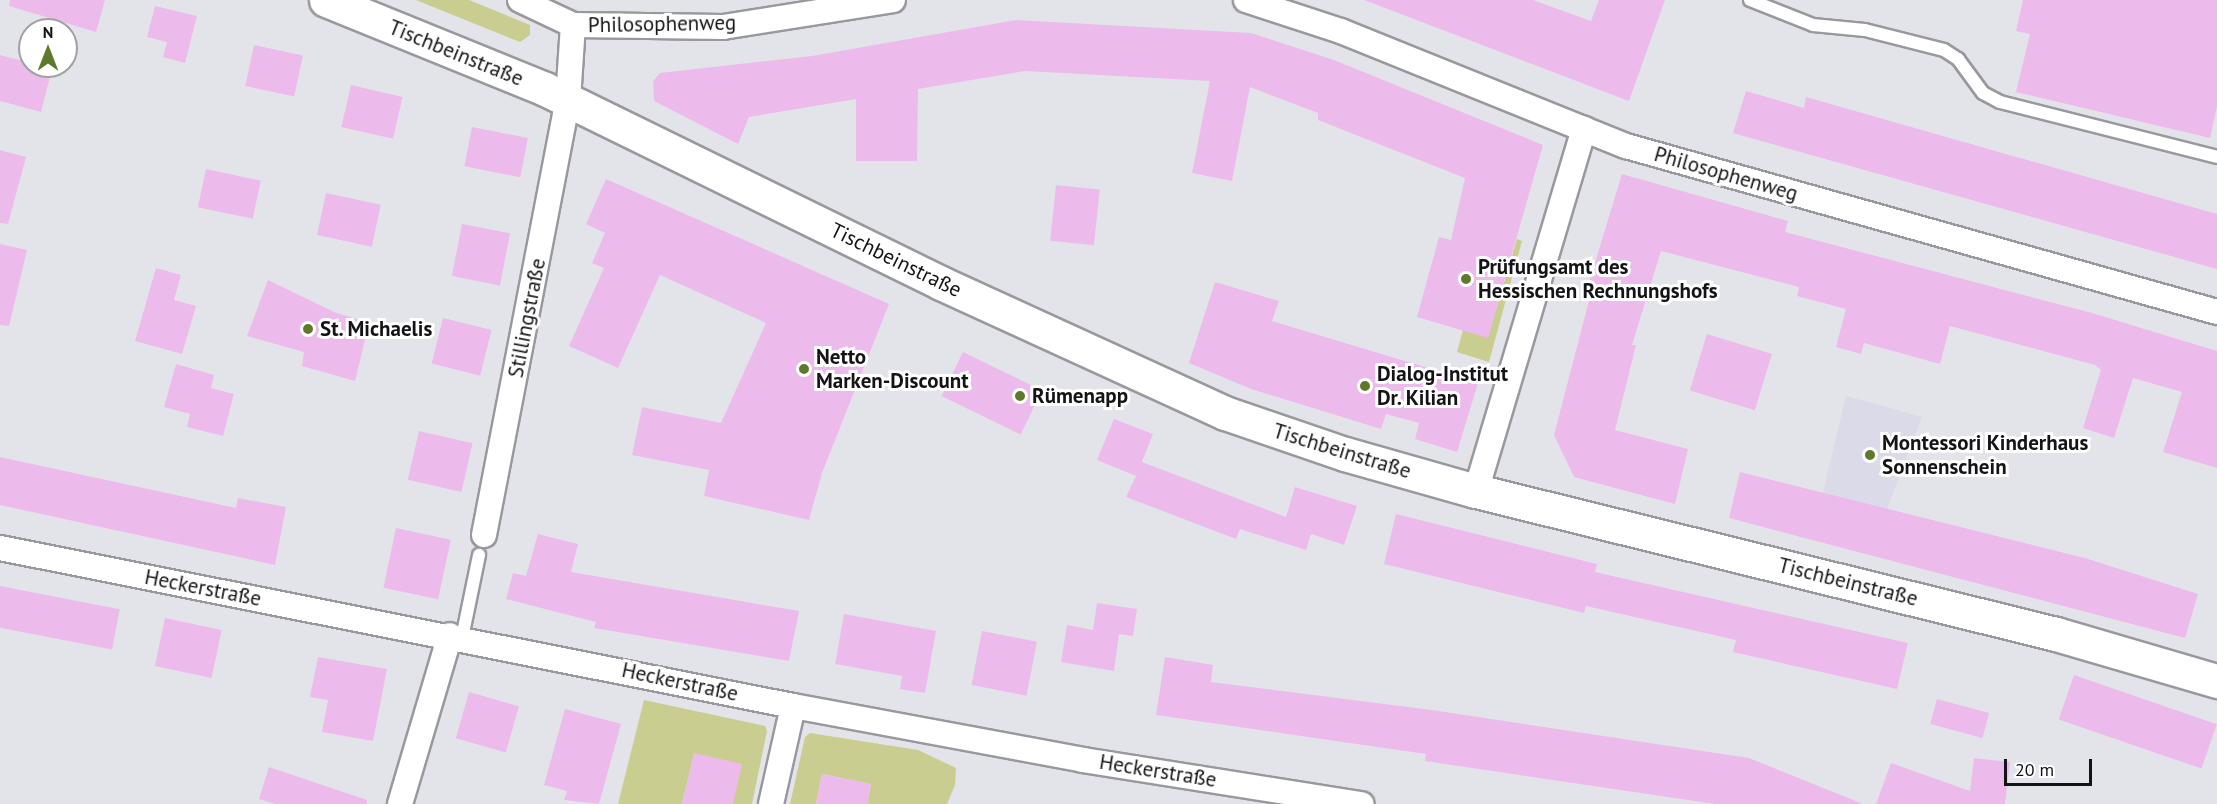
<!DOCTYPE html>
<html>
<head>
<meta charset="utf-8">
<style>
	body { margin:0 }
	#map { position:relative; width:2217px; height:804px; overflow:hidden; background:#e3e4ea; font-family:"PT Sans",sans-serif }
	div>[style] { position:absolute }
	.built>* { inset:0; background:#dadae8 }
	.green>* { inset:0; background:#c9cd8f }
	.building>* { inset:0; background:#edbbeb; transform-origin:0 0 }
	.roads { filter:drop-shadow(2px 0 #98989e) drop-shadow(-2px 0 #98989e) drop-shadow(0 2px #98989e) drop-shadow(0 -2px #98989e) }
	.service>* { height:12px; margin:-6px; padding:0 6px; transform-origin:6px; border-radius:6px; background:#fff }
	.minor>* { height:24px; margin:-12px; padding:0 12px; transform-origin:12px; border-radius:12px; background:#fff }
	.secondary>* { height:33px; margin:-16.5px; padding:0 16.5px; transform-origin:16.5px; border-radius:16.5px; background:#fff }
	.dots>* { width:16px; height:16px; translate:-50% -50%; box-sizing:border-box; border:3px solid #fff; border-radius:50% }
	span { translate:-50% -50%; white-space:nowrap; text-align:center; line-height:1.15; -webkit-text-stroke:6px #fff; paint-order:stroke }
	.street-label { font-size:21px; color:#141417 }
	.poi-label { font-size:21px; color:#141417; font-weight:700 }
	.left { translate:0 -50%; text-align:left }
	.north { position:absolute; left:18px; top:18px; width:60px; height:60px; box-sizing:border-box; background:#fff; border:2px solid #a1a1a2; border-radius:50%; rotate:0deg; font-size:16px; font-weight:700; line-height:24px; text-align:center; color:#141417 }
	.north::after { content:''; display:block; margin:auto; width:21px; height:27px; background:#5f792c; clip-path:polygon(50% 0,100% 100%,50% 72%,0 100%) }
	.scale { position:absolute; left:2004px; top:759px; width:88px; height:27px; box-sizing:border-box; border:3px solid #141417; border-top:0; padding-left:8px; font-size:18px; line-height:21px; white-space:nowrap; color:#141417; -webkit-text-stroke:4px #fff; paint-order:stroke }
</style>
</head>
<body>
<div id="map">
	<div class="built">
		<i style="clip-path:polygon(1846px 396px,1922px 417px,1887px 509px,1812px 538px)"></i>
	</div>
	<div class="green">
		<i style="clip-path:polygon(416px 0,469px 0,530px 25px,530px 35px,520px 42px)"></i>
		<i style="clip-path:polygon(1517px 239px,1522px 241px,1489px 362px,1457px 352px,1463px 330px,1488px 337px)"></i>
		<i style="clip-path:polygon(644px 700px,765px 726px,767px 731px,752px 804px,733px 804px,694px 754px,682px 804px,618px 804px)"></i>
		<i style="clip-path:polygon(810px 733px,918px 750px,956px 768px,955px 785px,947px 804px,867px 804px,871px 784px,822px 774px,816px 804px,790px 804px,805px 737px)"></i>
	</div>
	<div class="building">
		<i style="clip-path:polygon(10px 0,105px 0,96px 32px,9px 6px)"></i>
		<i style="clip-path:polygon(1364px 0,1533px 0,1591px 21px,1599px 0,1665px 0,1629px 101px)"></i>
		<i style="clip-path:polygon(2023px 0,2217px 0,2217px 107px,2210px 138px,2016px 92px,2030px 34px,2016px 31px)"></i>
		<i style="clip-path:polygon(155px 6px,197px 16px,185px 63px,163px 57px,167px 42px,147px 37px)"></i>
		<i style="clip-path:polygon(1016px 20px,1251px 33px,1334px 60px,1543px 145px,1488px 338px,1417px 317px,1439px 237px,1451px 240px,1465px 178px,1318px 120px,1318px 113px,1250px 87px,1232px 181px,1192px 173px,1210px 81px,1025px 71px,918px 89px,917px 161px,856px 161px,856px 99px,749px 117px,738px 144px,654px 101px,653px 81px,660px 73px,812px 56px)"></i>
		<i style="left:254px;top:45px;width:50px;height:42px;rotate:12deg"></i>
		<i style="clip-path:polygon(0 55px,52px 69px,41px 112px,0 101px)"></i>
		<i style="left:351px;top:85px;width:53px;height:43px;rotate:13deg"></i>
		<i style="clip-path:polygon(1746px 91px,1804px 108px,1806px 97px,2217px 214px,2217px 269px,1733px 133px)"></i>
		<i style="left:472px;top:127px;width:57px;height:40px;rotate:11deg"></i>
		<i style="clip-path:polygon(0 150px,26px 157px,8px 224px,0 223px)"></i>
		<i style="left:206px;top:169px;width:56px;height:39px;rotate:12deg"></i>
		<i style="clip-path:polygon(1622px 174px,1788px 221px,1785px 232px,2092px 313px,2217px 351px,2217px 468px,2163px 452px,2182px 392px,2133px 378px,2114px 438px,2083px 428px,2101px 370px,2095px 365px,1950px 326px,1940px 364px,1864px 343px,1861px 354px,1836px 347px,1846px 309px,1797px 296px,1799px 287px,1661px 251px,1632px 345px,1636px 345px,1615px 430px,1688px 449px,1675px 504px,1574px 477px,1554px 435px,1591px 293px,1586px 292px)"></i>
		<i style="clip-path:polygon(606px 179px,889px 304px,822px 473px,809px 520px,704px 496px,709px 470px,632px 455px,642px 407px,721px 423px,766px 323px,660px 275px,618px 368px,569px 346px,604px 268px,592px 263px,605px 233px,586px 224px)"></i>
		<i style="left:1056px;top:185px;width:44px;height:56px;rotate:6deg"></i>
		<i style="left:326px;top:193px;width:56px;height:43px;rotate:12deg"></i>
		<i style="left:462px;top:224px;width:49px;height:53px;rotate:11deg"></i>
		<i style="clip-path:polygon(0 244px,27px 250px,9px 326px,0 325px)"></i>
		<i style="clip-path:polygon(156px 268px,181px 275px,174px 300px,196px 306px,182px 354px,135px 341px)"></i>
		<i style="clip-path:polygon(268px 280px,334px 312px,369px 323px,355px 381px,302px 366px,304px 352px,247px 336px)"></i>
		<i style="clip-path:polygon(1215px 282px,1279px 301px,1272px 321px,1478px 383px,1457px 452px,1415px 439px,1419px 423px,1386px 414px,1381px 429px,1251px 389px,1189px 363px)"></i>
		<i style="left:443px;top:318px;width:50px;height:47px;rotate:14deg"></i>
		<i style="left:1707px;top:334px;width:68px;height:59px;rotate:17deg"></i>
		<i style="left:963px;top:352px;width:88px;height:49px;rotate:26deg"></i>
		<i style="clip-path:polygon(176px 364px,214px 375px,211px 388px,234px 394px,223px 436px,187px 427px,190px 414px,164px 407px)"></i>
		<i style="clip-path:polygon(1114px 419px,1153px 434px,1138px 472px,1142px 462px,1286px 517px,1295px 487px,1357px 506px,1344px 545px,1311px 534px,1306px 550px,1240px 529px,1236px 539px,1126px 497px,1136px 476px,1097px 460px)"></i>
		<i style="left:419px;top:431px;width:55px;height:50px;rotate:13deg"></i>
		<i style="clip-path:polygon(0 457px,236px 508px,238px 498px,286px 507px,275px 565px,0 505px)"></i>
		<i style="clip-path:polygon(1740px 472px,2085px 558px,2198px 594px,2185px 638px,1729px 518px)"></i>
		<i style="clip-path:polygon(1396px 514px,1597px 564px,1595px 572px,1908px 643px,1897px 689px,1733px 652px,1736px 640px,1586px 606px,1584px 613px,1384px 564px)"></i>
		<i style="left:396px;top:528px;width:56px;height:61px;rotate:12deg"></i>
		<i style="clip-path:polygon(538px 534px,578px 544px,571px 572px,799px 611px,789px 661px,594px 628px,596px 622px,506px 599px,513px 573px,526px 576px)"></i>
		<i style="left:0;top:586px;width:122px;height:41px;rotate:11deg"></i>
		<i style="clip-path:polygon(1097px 603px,1137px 609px,1133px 636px,1119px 634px,1114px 671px,1061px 662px,1067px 625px,1093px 630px)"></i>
		<i style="clip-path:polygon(844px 614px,936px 631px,925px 693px,900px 689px,902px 676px,835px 664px)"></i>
		<i style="left:165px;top:618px;width:58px;height:49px;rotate:12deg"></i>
		<i style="left:982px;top:631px;width:56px;height:55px;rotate:11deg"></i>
		<i style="clip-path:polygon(318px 657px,387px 669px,373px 741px,322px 732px,328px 700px,310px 697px)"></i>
		<i style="clip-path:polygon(1165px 657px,1213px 665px,1211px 682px,1432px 710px,1749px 758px,1863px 804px,1715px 804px,1425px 761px,1426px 754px,1156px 715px)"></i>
		<i style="left:2074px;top:675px;width:151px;height:47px;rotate:19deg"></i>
		<i style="left:469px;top:692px;width:52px;height:48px;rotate:16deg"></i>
		<i style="left:1937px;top:699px;width:54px;height:26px;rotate:15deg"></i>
		<i style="clip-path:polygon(565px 709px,621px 724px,599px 804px,564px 800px,567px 791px,544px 785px)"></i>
		<i style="clip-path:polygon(694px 753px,742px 764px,733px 804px,682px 804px)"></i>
		<i style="clip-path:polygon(1974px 758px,2010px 762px,2005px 804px,1876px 804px,1891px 763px,1970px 791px)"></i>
		<i style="clip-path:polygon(269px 767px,367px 800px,367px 804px,275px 804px,259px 799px)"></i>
		<i style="clip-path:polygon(822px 774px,871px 784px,867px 804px,816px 804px)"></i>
	</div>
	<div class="roads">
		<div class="service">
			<i style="left:1750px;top:0;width:68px;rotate:21.6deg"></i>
			<i style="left:1813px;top:25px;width:52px;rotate:5.5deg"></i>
			<i style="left:1865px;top:30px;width:81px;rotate:14.2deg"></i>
			<i style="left:1944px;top:50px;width:17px;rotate:33deg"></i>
			<i style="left:1958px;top:59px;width:42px;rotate:53.7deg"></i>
			<i style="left:1983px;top:93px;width:19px;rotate:28deg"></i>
			<i style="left:2000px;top:102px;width:224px;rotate:14.2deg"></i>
			<i style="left:462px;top:638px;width:85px;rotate:-78.4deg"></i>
		</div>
		<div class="minor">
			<i style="left:520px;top:0;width:59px;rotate:25.3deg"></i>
			<i style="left:573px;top:25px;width:150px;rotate:0.8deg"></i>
			<i style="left:723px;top:27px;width:172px;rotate:-9deg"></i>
			<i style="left:1246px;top:0;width:100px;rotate:18.1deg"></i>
			<i style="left:1341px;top:31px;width:307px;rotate:22deg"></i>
			<i style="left:1626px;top:146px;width:614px;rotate:15.69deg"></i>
			<i style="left:1476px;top:491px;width:378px;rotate:-73.4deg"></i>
			<i style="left:484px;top:535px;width:443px;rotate:-79.1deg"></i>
			<i style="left:568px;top:100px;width:75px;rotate:-86.2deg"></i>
			<i style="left:0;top:548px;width:809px;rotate:11.27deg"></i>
			<i style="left:793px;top:706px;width:295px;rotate:10.5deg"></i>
			<i style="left:1083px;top:760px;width:282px;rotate:9deg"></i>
			<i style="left:400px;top:804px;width:176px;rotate:-73.5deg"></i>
			<i style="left:771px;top:804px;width:100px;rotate:-77.3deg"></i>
		</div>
		<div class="secondary">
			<i style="left:326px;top:0;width:236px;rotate:22.1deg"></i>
			<i style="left:545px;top:89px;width:441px;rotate:26.1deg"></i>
			<i style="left:941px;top:283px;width:312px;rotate:24.6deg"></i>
			<i style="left:1225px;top:413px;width:127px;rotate:18.9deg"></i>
			<i style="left:1345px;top:454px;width:136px;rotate:15.8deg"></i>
			<i style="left:1476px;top:491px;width:597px;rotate:13.85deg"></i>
			<i style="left:2056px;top:634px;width:168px;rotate:16.3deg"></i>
		</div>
	</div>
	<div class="dots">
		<i style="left:1466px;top:279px;background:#5f792c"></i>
		<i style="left:308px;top:329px;background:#5f792c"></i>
		<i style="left:804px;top:369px;background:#5f792c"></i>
		<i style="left:1365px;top:386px;background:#5f792c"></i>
		<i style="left:1020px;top:396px;background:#5f792c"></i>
		<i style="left:1870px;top:455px;background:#5f792c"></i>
	</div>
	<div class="street-label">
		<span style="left:662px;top:24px;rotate:-1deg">Philosophenweg</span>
		<span style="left:456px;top:53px;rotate:22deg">Tischbeinstraße</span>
		<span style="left:1726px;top:174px;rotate:16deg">Philosophenweg</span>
		<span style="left:896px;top:260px;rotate:26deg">Tischbeinstraße</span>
		<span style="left:527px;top:318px;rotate:-79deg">Stillingstraße</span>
		<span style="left:1342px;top:451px;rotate:17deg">Tischbeinstraße</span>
		<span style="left:1848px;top:582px;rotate:14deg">Tischbeinstraße</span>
		<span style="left:203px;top:588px;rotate:11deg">Heckerstraße</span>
		<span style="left:680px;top:682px;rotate:12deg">Heckerstraße</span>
		<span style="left:1158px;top:771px;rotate:9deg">Heckerstraße</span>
	</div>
	<div class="poi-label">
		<span class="left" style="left:1478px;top:279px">Prüfungsamt des<br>Hessischen Rechnungshofs</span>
		<span class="left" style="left:320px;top:329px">St. Michaelis</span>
		<span class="left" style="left:816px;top:369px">Netto<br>Marken-Discount</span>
		<span class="left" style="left:1377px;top:386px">Dialog-Institut<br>Dr. Kilian</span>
		<span class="left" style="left:1032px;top:396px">Rümenapp</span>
		<span class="left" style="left:1882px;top:455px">Montessori Kinderhaus<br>Sonnenschein</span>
	</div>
	<div class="north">N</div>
	<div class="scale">20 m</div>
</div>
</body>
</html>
